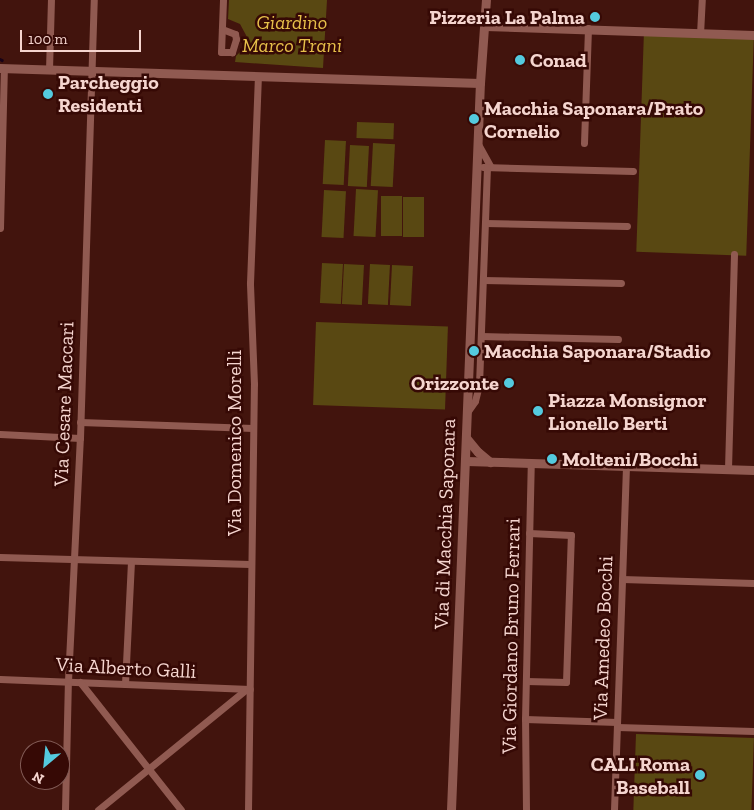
<!DOCTYPE html>
<html>
<head>
<meta charset="utf-8">
<style>
	body { margin:0 }
	#map { position:relative; width:754px; height:810px; overflow:hidden; background:#42140d; font-family:"Zilla Slab",serif }
	div>[style] { position:absolute }
	.green>* { inset:0; background:#594812; transform-origin:0 0 }
	.stream>* { height:2.5px; margin:-1.25px; padding:0 1.25px; transform-origin:1.25px; border-radius:1.25px; background:#180217 }
	.minor>* { height:7px; margin:-3.5px; padding:0 3.5px; transform-origin:3.5px; border-radius:3.5px; background:#905a51 }
	.tertiary>* { height:9px; margin:-4.5px; padding:0 4.5px; transform-origin:4.5px; border-radius:4.5px; background:#905a51 }
	.dots>* { width:14px; height:14px; translate:-50% -50%; box-sizing:border-box; border:2px solid #360905; border-radius:50% }
	span { translate:-50% -50%; white-space:nowrap; text-align:center; line-height:1.15; -webkit-text-stroke:5px #360905; paint-order:stroke }
	.poi-label { font-size:20px; color:#f5d5cf; font-weight:700 }
	.right { translate:-100% -50%; text-align:right }
	.left { translate:0 -50%; text-align:left }
	.park-label { font-size:20px; color:#e7c04a; font-style:italic }
	.street-label { font-size:20px; color:#f5d5cf }
	.north { position:absolute; left:20px; top:740px; width:50px; height:50px; box-sizing:border-box; background:#360905; border:1px solid #825b56; border-radius:50%; rotate:208deg; font-size:14px; font-weight:700; line-height:20px; text-align:center; color:#f5d5cf }
	.north::after { content:''; display:block; margin:auto; width:18px; height:22px; background:#54cade; clip-path:polygon(50% 0,100% 100%,50% 72%,0 100%) }
	.scale { position:absolute; left:20px; top:30px; width:121px; height:22px; box-sizing:border-box; border:2px solid #f5d5cf; border-top:0; padding-left:6px; font-size:15px; line-height:18px; white-space:nowrap; color:#f5d5cf; -webkit-text-stroke:4px #360905; paint-order:stroke }
</style>
</head>
<body>
<div id="map">
	<div class="green">
		<i style="clip-path:polygon(229px 0,327px 0,323px 68px,235px 62px,236px 56px,243px 49px,247px 37px,240px 24px,228px 19px)"></i>
		<i style="left:644px;top:31px;width:110px;height:221px;rotate:2deg"></i>
		<i style="left:357px;top:122px;width:37px;height:16px;rotate:2deg"></i>
		<i style="left:325px;top:140px;width:21px;height:44px;rotate:3deg"></i>
		<i style="left:373px;top:143px;width:22px;height:43px;rotate:3deg"></i>
		<i style="left:350px;top:145px;width:19px;height:41px;rotate:3deg"></i>
		<i style="left:356px;top:189px;width:22px;height:47px;rotate:3deg"></i>
		<i style="left:324px;top:190px;width:22px;height:47px;rotate:3deg"></i>
		<i style="left:381px;top:196px;width:21px;height:40px"></i>
		<i style="left:403px;top:197px;width:21px;height:40px"></i>
		<i style="left:322px;top:263px;width:21px;height:40px;rotate:3deg"></i>
		<i style="left:344px;top:264px;width:20px;height:40px;rotate:3deg"></i>
		<i style="left:370px;top:264px;width:20px;height:40px;rotate:3deg"></i>
		<i style="left:392px;top:265px;width:21px;height:40px;rotate:3deg"></i>
		<i style="left:316px;top:322px;width:132px;height:83px;rotate:2deg"></i>
		<i style="left:636px;top:734px;width:118px;height:76px;rotate:2deg"></i>
	</div>
	<div class="stream">
		<i style="left:0;top:59px;width:2px;rotate:27deg"></i>
	</div>
	<div class="minor">
		<i style="left:222px;top:29px;width:14px;rotate:21deg"></i>
		<i style="left:235px;top:34px;width:5px;rotate:79deg"></i>
		<i style="left:236px;top:39px;width:14px;rotate:107deg"></i>
		<i style="left:232px;top:52px;width:11px;rotate:180deg"></i>
		<i style="left:221px;top:52px;width:52px;rotate:-87.8deg"></i>
		<i style="left:700px;top:34px;width:34px;rotate:-87deg"></i>
		<i style="left:49px;top:70px;width:70px;rotate:-88.4deg"></i>
		<i style="left:584px;top:143px;width:115px;rotate:-88deg"></i>
		<i style="left:478px;top:144px;width:26px;rotate:61deg"></i>
		<i style="left:483px;top:167px;width:150px;rotate:1.5deg"></i>
		<i style="left:485px;top:223px;width:142px;rotate:1.2deg"></i>
		<i style="left:0;top:228px;width:160px;rotate:-88.6deg"></i>
		<i style="left:483px;top:280px;width:138px;rotate:1.2deg"></i>
		<i style="left:481px;top:336px;width:137px;rotate:1.3deg"></i>
		<i style="left:468px;top:411px;width:12px;rotate:-55deg"></i>
		<i style="left:475px;top:401px;width:16px;rotate:-76deg"></i>
		<i style="left:479px;top:385px;width:218px;rotate:-87.9deg"></i>
		<i style="left:80px;top:422px;width:173px;rotate:2deg"></i>
		<i style="left:0;top:434px;width:80px;rotate:2.9deg"></i>
		<i style="left:728px;top:469px;width:215px;rotate:-88.4deg"></i>
		<i style="left:0;top:557px;width:250px;rotate:1.6deg"></i>
		<i style="left:622px;top:579px;width:132px;rotate:1.7deg"></i>
		<i style="left:0;top:679px;width:250px;rotate:2.3deg"></i>
		<i style="left:526px;top:681px;width:40px;rotate:1.4deg"></i>
		<i style="left:566px;top:682px;width:147px;rotate:-88.1deg"></i>
		<i style="left:571px;top:535px;width:42px;rotate:-177.3deg"></i>
		<i style="left:80px;top:682px;width:163px;rotate:51.7deg"></i>
		<i style="left:125px;top:684px;width:122px;rotate:-87.2deg"></i>
		<i style="left:525px;top:719px;width:92px;rotate:1.9deg"></i>
		<i style="left:617px;top:727px;width:137px;rotate:1.7deg"></i>
		<i style="left:65px;top:810px;width:129px;rotate:-88.7deg"></i>
		<i style="left:68px;top:681px;width:243px;rotate:-87.2deg"></i>
		<i style="left:80px;top:438px;width:438px;rotate:-88.2deg"></i>
		<i style="left:98px;top:810px;width:190px;rotate:-39.2deg"></i>
		<i style="left:248px;top:810px;width:426px;rotate:-89.2deg"></i>
		<i style="left:254px;top:384px;width:101px;rotate:-92.3deg"></i>
		<i style="left:250px;top:283px;width:206px;rotate:-87.8deg"></i>
		<i style="left:526px;top:810px;width:91px;rotate:-90.6deg"></i>
		<i style="left:525px;top:719px;width:256px;rotate:-88.7deg"></i>
		<i style="left:614px;top:810px;width:344px;rotate:-88deg"></i>
	</div>
	<div class="tertiary">
		<i style="left:485px;top:26px;width:269px;rotate:1.9deg"></i>
		<i style="left:0;top:68px;width:480px;rotate:1.8deg"></i>
		<i style="left:467px;top:439px;width:17px;rotate:50deg"></i>
		<i style="left:478px;top:452px;width:16px;rotate:40deg"></i>
		<i style="left:466px;top:461px;width:288px;rotate:1.8deg"></i>
		<i style="left:451px;top:810px;width:728px;rotate:-87.72deg"></i>
		<i style="left:480px;top:83px;width:83px;rotate:-85.9deg"></i>
	</div>
	<div class="dots">
		<i style="left:595px;top:17px;background:#54cade"></i>
		<i style="left:520px;top:60px;background:#54cade"></i>
		<i style="left:48px;top:94px;background:#54cade"></i>
		<i style="left:474px;top:119px;background:#54cade"></i>
		<i style="left:474px;top:351px;background:#54cade"></i>
		<i style="left:509px;top:383px;background:#54cade"></i>
		<i style="left:538px;top:411px;background:#54cade"></i>
		<i style="left:552px;top:459px;background:#54cade"></i>
		<i style="left:700px;top:775px;background:#54cade"></i>
	</div>
	<div class="poi-label">
		<span class="right" style="left:585px;top:17px">Pizzeria La Palma</span>
		<span class="left" style="left:530px;top:60px">Conad</span>
		<span class="left" style="left:58px;top:94px">Parcheggio<br>Residenti</span>
		<span class="left" style="left:484px;top:120px">Macchia Saponara/Prato<br>Cornelio</span>
		<span class="left" style="left:484px;top:351px">Macchia Saponara/Stadio</span>
		<span class="right" style="left:499px;top:383px">Orizzonte</span>
		<span class="left" style="left:548px;top:412px">Piazza Monsignor<br>Lionello Berti</span>
		<span class="left" style="left:562px;top:459px">Molteni/Bocchi</span>
		<span class="right" style="left:690px;top:776px">CALI Roma<br>Baseball</span>
	</div>
	<div class="park-label">
		<span style="left:292px;top:34px">Giardino<br>Marco Trani</span>
	</div>
	<div class="street-label">
		<span style="left:64px;top:404px;rotate:-88deg">Via Cesare Maccari</span>
		<span style="left:234px;top:443px;rotate:-90deg">Via Domenico Morelli</span>
		<span style="left:445px;top:524px;rotate:-88deg">Via di Macchia Saponara</span>
		<span style="left:511px;top:636px;rotate:-89deg">Via Giordano Bruno Ferrari</span>
		<span style="left:603px;top:638px;rotate:-88deg">Via Amedeo Bocchi</span>
		<span style="left:126px;top:668px;rotate:3deg">Via Alberto Galli</span>
	</div>
	<div class="north">N</div>
	<div class="scale">100 m</div>
</div>
</body>
</html>
